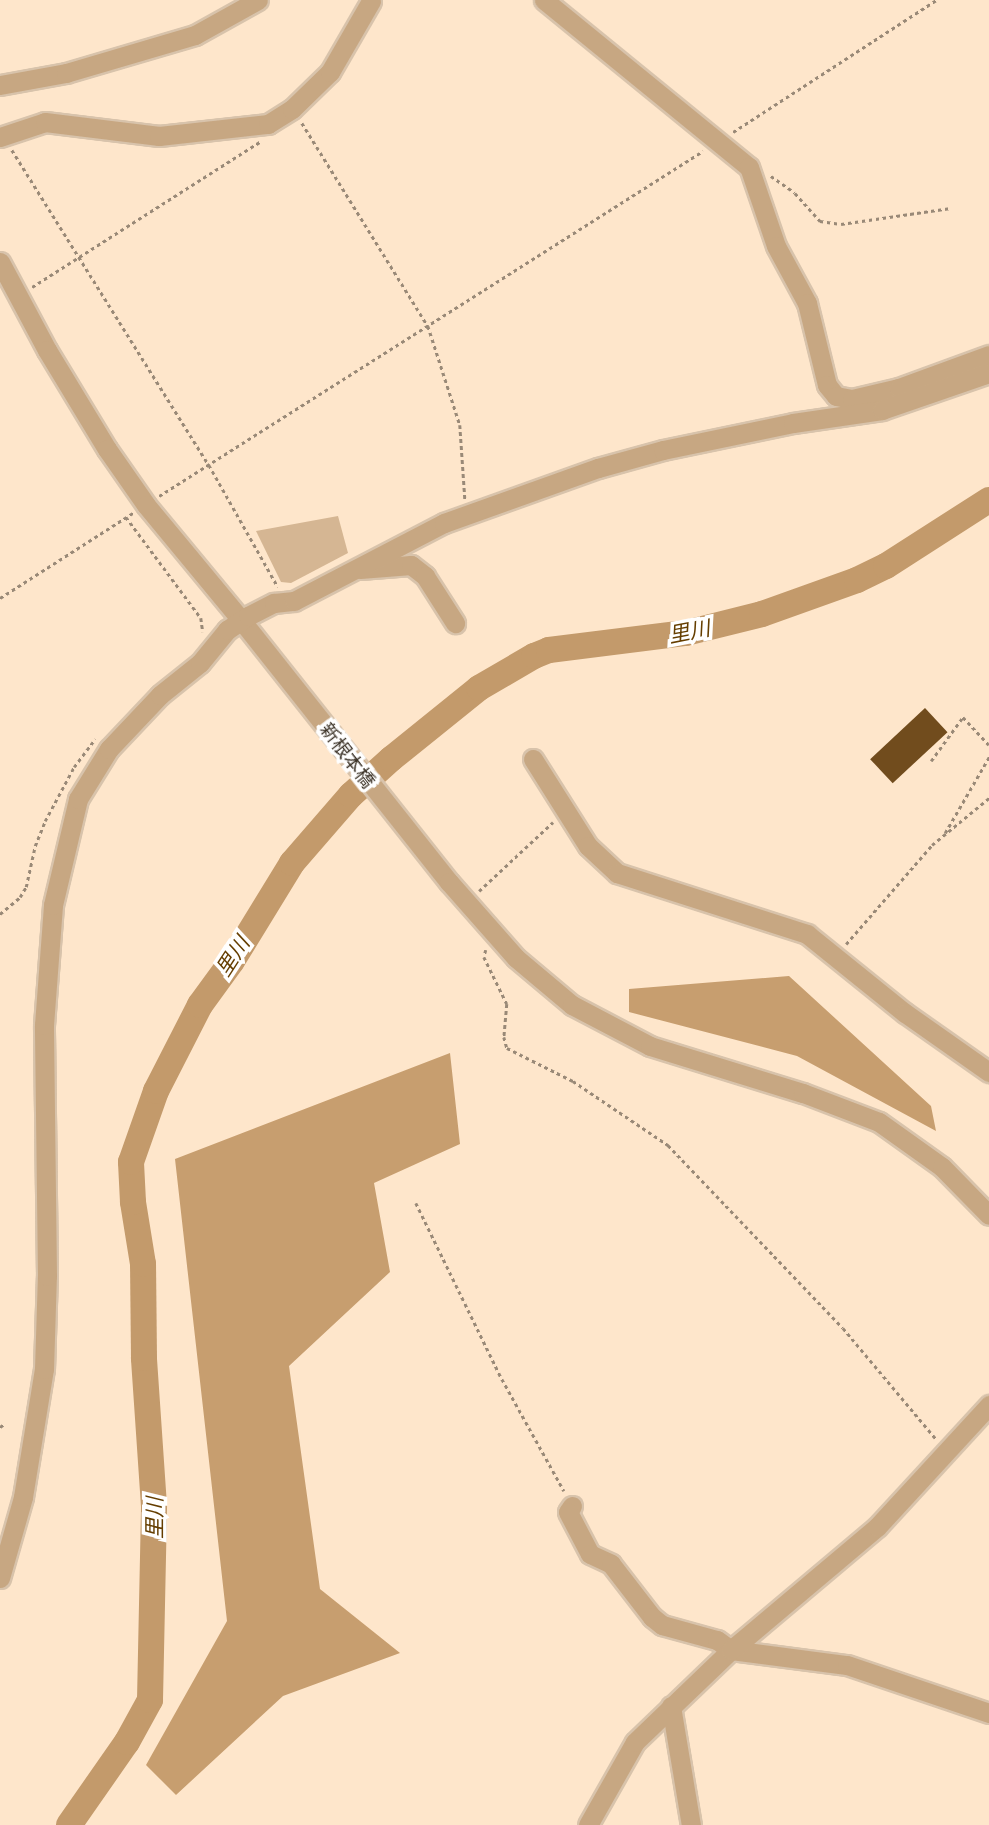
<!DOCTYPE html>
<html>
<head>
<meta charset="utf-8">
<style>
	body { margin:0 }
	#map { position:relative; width:989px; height:1825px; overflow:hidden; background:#fee6cb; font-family:Barlow,"Noto Sans JP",sans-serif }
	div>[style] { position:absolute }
	.green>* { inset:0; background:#d5b693 }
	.forest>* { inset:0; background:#c79e6f }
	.river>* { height:26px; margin:-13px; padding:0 13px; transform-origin:13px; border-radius:13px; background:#c39a6b }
	.building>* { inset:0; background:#714c1d; transform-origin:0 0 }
	.path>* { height:2.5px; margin-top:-1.25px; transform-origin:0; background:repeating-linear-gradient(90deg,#998977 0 3.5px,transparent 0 7px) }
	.roads { filter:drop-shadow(2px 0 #d8c3ab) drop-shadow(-2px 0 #d8c3ab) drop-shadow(0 2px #d8c3ab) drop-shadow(0 -2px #d8c3ab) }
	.minor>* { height:19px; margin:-9.5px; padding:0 9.5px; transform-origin:9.5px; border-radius:9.5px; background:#c7a782 }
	span { translate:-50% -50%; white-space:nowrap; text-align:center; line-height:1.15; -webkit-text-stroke:7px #fff; paint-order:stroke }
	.street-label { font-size:19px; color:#3e352a }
	.water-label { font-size:21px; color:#653e00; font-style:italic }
</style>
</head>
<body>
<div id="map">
	<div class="green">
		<i style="clip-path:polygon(338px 516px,348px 553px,291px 583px,281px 582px,256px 531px)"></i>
	</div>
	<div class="forest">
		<i style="clip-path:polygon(789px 976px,931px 1106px,936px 1131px,797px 1056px,629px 1012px,629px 989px)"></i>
		<i style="clip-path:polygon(450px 1053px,460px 1144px,374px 1183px,390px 1272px,289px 1366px,320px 1589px,400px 1653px,283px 1696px,176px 1795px,146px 1765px,227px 1621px,175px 1159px)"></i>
	</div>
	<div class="river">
		<i style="left:69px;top:1825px;width:101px;rotate:-55.1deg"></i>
		<i style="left:127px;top:1742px;width:48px;rotate:-61.3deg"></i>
		<i style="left:150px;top:1700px;width:194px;rotate:-88.8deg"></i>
		<i style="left:154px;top:1506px;width:148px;rotate:-93.9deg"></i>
		<i style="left:144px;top:1358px;width:94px;rotate:-90.6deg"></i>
		<i style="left:143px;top:1264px;width:63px;rotate:-99.2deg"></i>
		<i style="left:133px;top:1202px;width:40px;rotate:-92.9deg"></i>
		<i style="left:131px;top:1162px;width:75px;rotate:-70.6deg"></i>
		<i style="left:156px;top:1091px;width:97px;rotate:-62.9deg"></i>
		<i style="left:200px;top:1005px;width:54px;rotate:-54deg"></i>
		<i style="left:232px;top:961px;width:115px;rotate:-58.5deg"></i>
		<i style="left:292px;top:863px;width:90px;rotate:-49.1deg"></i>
		<i style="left:351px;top:795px;width:54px;rotate:-42deg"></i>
		<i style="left:391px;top:759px;width:113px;rotate:-38.9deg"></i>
		<i style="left:479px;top:688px;width:64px;rotate:-30.2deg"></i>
		<i style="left:534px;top:656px;width:16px;rotate:-22deg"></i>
		<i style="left:549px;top:650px;width:138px;rotate:-7.1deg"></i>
		<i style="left:686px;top:633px;width:78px;rotate:-14deg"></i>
		<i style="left:762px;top:614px;width:101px;rotate:-19.7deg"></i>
		<i style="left:857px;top:580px;width:32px;rotate:-26deg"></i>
		<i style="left:886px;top:566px;width:122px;rotate:-32.7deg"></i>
	</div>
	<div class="building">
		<i style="left:925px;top:708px;width:33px;height:75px;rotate:47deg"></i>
	</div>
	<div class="path">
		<i style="left:302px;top:123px;width:239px;rotate:58.2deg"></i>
		<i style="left:428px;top:326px;width:104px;rotate:72.1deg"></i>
		<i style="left:460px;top:425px;width:74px;rotate:86.1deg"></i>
		<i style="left:733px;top:132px;width:242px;rotate:-33deg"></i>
		<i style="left:12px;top:150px;width:372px;rotate:58deg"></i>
		<i style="left:209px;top:465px;width:140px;rotate:60.5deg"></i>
		<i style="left:771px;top:176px;width:29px;rotate:35deg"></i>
		<i style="left:795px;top:193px;width:38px;rotate:48deg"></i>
		<i style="left:820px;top:221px;width:21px;rotate:8deg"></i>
		<i style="left:841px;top:224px;width:111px;rotate:-8.3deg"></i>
		<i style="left:32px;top:287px;width:270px;rotate:-32.5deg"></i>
		<i style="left:159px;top:496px;width:644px;rotate:-32.38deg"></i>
		<i style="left:126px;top:517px;width:126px;rotate:53.4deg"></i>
		<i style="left:201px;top:618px;width:14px;rotate:82deg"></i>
		<i style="left:0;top:598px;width:158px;rotate:-32.6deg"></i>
		<i style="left:931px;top:761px;width:54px;rotate:-54deg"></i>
		<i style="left:963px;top:717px;width:38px;rotate:47deg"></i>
		<i style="left:945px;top:833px;width:88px;rotate:-59.9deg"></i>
		<i style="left:479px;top:891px;width:101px;rotate:-43deg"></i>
		<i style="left:0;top:914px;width:26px;rotate:-40deg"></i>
		<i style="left:20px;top:897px;width:12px;rotate:-59deg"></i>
		<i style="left:26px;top:887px;width:42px;rotate:-77.6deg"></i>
		<i style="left:35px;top:846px;width:27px;rotate:-68deg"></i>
		<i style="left:45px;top:821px;width:61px;rotate:-61.8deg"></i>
		<i style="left:74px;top:767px;width:35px;rotate:-53deg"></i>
		<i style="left:846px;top:944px;width:131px;rotate:-49deg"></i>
		<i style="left:932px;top:845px;width:74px;rotate:-39.5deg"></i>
		<i style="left:486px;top:950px;width:7px;rotate:106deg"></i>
		<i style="left:484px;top:957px;width:52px;rotate:63.9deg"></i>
		<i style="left:507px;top:1004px;width:33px;rotate:95deg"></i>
		<i style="left:504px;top:1037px;width:11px;rotate:75deg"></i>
		<i style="left:507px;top:1048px;width:74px;rotate:26.6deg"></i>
		<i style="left:573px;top:1081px;width:115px;rotate:34deg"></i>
		<i style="left:668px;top:1145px;width:253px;rotate:46.3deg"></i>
		<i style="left:843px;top:1328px;width:145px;rotate:50deg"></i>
		<i style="left:416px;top:1203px;width:196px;rotate:64deg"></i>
		<i style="left:502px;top:1379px;width:128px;rotate:61deg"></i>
		<i style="left:0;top:1427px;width:5px;rotate:-37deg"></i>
	</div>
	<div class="roads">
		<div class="minor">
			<i style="left:544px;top:0;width:264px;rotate:39.2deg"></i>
			<i style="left:749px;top:167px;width:83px;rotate:71.1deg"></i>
			<i style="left:776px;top:246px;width:65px;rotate:61.5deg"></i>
			<i style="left:807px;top:303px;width:84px;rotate:76.3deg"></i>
			<i style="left:827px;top:385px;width:14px;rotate:51deg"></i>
			<i style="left:836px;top:396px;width:16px;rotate:11deg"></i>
			<i style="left:852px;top:399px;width:48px;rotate:-13.2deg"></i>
			<i style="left:899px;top:388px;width:96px;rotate:-20.1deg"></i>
			<i style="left:0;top:85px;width:67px;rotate:-10.3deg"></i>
			<i style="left:66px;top:73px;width:134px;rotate:-16.4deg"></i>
			<i style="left:195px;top:35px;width:72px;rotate:-29.1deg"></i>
			<i style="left:0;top:137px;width:47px;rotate:-18.4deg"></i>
			<i style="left:45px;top:122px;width:115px;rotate:7deg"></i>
			<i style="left:159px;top:136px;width:110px;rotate:-6.3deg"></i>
			<i style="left:268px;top:124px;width:28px;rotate:-32deg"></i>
			<i style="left:292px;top:109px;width:53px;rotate:-44.2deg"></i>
			<i style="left:330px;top:72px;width:82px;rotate:-60deg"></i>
			<i style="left:0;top:262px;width:100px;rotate:61.9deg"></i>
			<i style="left:47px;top:350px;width:116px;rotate:58.8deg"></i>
			<i style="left:107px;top:449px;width:68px;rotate:55.1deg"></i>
			<i style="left:146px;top:505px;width:151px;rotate:50.4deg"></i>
			<i style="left:242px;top:621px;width:333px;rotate:51.6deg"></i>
			<i style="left:449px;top:882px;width:101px;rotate:48.6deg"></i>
			<i style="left:516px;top:958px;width:73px;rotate:40deg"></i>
			<i style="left:572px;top:1005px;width:88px;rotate:27.7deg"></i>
			<i style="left:650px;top:1046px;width:160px;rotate:17.1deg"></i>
			<i style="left:803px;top:1093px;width:81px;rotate:20.9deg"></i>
			<i style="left:879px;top:1122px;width:77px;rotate:35.5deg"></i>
			<i style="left:942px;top:1167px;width:67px;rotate:45.6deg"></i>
			<i style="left:360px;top:569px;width:51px;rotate:-4.5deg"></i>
			<i style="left:411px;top:565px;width:18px;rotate:38deg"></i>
			<i style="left:425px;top:576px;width:56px;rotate:57.4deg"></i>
			<i style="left:533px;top:759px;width:103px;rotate:57.7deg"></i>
			<i style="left:588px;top:846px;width:40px;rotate:43deg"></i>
			<i style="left:617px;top:873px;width:200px;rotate:17.8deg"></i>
			<i style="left:807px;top:934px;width:126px;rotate:38.9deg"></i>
			<i style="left:905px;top:1013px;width:103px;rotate:35.1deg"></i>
			<i style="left:572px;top:1506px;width:7px;rotate:124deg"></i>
			<i style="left:568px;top:1512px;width:47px;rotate:62.4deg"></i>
			<i style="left:590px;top:1554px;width:23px;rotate:25deg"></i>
			<i style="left:611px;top:1564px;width:67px;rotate:52.3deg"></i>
			<i style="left:652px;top:1617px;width:13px;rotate:39deg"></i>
			<i style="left:662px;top:1625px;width:57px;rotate:15.3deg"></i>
			<i style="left:717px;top:1640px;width:17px;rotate:36deg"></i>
			<i style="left:731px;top:1650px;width:117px;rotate:7.4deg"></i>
			<i style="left:847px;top:1665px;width:150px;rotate:18.7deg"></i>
			<i style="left:0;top:1578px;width:84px;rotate:-74.1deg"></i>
			<i style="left:23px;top:1497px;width:130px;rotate:-80.7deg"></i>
			<i style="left:44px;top:1369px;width:93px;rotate:-88.2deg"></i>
			<i style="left:47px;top:1276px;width:251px;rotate:-90.7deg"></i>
			<i style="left:44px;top:1025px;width:120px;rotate:-85.7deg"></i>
			<i style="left:53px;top:905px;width:109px;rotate:-76.7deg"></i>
			<i style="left:78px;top:799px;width:59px;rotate:-58.2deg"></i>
			<i style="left:109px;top:749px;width:74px;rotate:-46.6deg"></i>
			<i style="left:160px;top:695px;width:51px;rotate:-38.7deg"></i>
			<i style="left:200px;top:663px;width:43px;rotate:-50.7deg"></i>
			<i style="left:227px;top:630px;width:25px;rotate:-34deg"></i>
			<i style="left:248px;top:616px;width:29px;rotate:-27deg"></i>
			<i style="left:274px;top:603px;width:20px;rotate:-6deg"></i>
			<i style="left:294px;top:601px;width:169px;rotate:-27.5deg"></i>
			<i style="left:444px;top:523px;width:164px;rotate:-19.7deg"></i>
			<i style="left:598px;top:468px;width:67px;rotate:-15.5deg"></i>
			<i style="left:663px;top:450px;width:133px;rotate:-11.7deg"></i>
			<i style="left:793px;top:423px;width:90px;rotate:-8.3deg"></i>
			<i style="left:882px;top:410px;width:113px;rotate:-19.1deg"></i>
			<i style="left:671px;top:1706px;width:121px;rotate:80.5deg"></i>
			<i style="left:588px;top:1825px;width:95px;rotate:-60.5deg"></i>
			<i style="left:635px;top:1742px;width:133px;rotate:-43.8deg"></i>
			<i style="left:731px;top:1650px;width:191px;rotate:-40.1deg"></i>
			<i style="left:877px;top:1527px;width:166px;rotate:-47.4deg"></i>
		</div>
	</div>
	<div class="street-label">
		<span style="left:348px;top:755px;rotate:52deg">新根本橋</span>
	</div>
	<div class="water-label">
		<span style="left:689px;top:631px;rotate:-11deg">里川</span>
		<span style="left:232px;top:956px;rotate:-57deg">里川</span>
		<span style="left:154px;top:1518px;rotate:-90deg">里川</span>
	</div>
</div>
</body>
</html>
